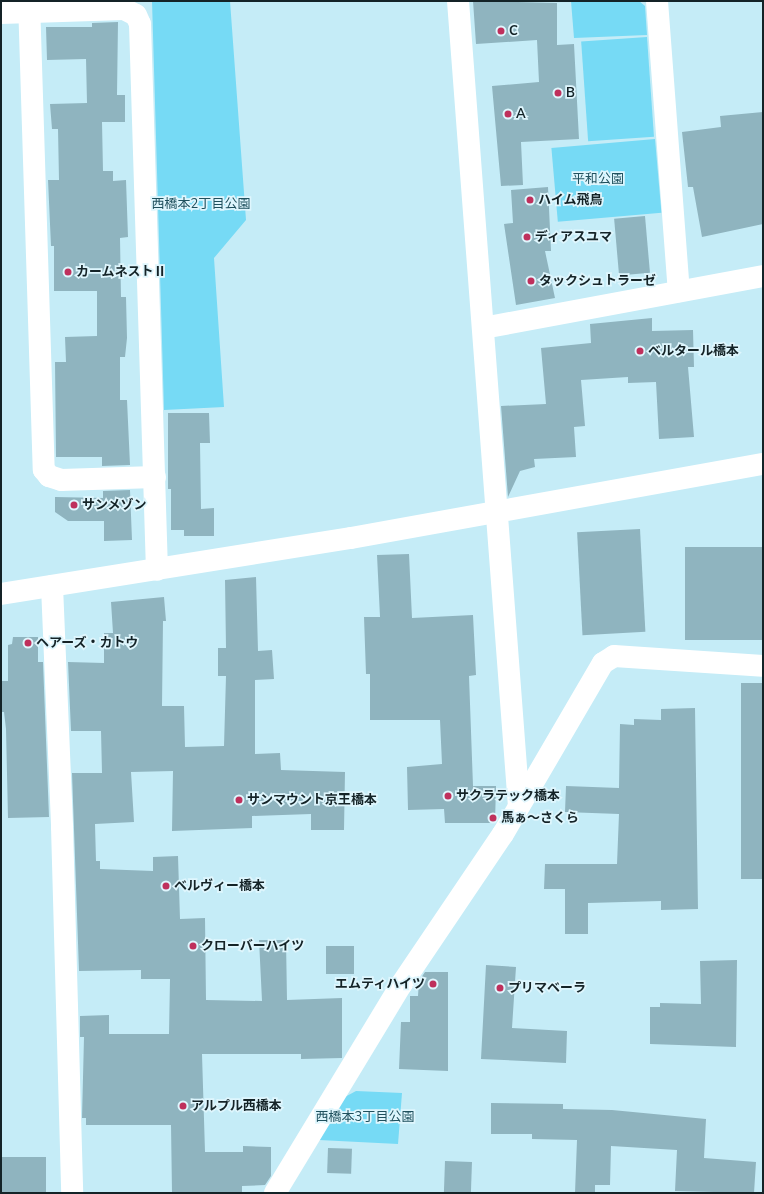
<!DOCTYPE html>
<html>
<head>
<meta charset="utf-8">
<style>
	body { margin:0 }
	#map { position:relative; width:764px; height:1194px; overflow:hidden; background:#c5ecf7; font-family:"Nunito Sans","Noto Sans JP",sans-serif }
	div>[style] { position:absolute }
	.green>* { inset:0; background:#76daf5; transform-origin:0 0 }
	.building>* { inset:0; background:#8fb4bf; transform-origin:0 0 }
	.street>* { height:22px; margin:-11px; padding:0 11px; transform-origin:11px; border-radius:11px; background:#fff }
	.secondary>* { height:22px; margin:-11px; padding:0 11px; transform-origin:11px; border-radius:11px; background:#fff }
	.dots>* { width:11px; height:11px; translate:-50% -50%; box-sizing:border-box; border:2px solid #dff6fd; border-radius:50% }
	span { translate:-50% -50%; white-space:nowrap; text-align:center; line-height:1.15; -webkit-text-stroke:3.5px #dff6fd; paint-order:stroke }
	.poi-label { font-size:13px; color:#142327; font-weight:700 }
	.left { translate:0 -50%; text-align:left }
	.right { translate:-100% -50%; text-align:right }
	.park-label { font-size:13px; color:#1f505d }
	.frame { position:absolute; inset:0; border:2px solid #142327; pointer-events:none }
</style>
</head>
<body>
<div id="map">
	<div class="green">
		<i style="clip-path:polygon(152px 1px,230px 1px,246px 220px,214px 258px,224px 407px,164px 410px)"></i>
		<i style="clip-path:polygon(571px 1px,639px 1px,645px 6px,647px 35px,574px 38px)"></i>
		<i style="left:647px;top:37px;width:100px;height:66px;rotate:86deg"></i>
		<i style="left:655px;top:139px;width:74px;height:104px;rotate:85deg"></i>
		<i style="clip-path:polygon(356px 1091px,402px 1093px,398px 1144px,319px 1140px,343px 1098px)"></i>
	</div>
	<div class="building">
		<i style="clip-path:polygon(473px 1px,557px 3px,557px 45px,574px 44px,579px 139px,521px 142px,523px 185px,501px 186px,492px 86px,539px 82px,537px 40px,476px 44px)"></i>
		<i style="clip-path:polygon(118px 22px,117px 95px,125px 95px,125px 122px,102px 122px,103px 171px,113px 171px,113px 181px,126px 180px,128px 237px,120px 238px,121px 297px,126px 297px,127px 338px,125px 357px,120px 357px,120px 400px,127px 400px,130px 465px,102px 466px,102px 457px,56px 457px,55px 362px,66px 362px,65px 337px,97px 336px,97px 291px,54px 291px,54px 246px,51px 246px,48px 180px,59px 180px,58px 129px,52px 129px,50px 104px,87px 103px,86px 59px,47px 60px,46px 27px,92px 27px,92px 23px)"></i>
		<i style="clip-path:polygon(763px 112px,763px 224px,702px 237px,693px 187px,688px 187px,682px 132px,721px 127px,720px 116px)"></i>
		<i style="clip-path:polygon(548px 187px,551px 251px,545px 251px,555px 298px,516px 305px,504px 224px,513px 223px,511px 190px)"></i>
		<i style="left:645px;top:216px;width:57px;height:31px;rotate:85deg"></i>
		<i style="clip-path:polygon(652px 318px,652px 331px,693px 330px,694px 367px,688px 367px,694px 437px,659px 439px,656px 382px,628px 383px,628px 377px,581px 380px,585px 426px,574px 427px,576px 457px,534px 459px,535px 467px,520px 471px,508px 497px,501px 406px,546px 404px,541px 348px,591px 343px,590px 324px)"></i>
		<i style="clip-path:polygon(168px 413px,209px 413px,210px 443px,200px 443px,201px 509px,214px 508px,214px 536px,184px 536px,184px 530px,171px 530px,171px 489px,168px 489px)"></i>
		<i style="clip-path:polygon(130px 490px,132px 540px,104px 541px,104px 521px,68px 521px,55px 512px,55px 497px,103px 498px,103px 491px)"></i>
		<i style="left:640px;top:529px;width:103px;height:63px;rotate:87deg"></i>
		<i style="left:763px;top:547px;width:93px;height:78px;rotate:90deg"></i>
		<i style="clip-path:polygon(409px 554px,412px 618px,473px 615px,476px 675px,469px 676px,473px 786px,496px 786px,495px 823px,445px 823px,444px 809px,408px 810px,407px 767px,442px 764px,440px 720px,370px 720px,370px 674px,366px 674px,364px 617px,380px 617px,377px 555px)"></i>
		<i style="clip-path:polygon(256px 577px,258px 651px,272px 650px,274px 679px,255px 680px,255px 754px,280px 753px,281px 770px,345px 772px,344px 830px,311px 830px,311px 814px,252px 816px,252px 828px,172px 831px,173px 771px,131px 772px,134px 822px,95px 824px,96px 861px,100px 861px,100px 869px,153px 871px,153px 857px,178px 856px,180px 919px,205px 918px,206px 1000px,262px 1001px,259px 940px,286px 940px,287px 1000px,342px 998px,342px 1058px,301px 1059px,301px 1054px,202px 1054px,205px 1152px,243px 1152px,243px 1146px,271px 1147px,271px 1176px,265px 1185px,242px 1186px,242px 1193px,172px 1193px,171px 1125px,86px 1125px,86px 1118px,82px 1118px,84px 1037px,80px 1037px,80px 1016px,109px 1015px,109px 1034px,169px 1034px,170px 979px,141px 979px,141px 970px,79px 971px,72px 773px,102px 773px,101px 731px,71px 731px,68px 662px,104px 663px,104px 633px,113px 633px,111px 602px,164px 597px,166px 621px,163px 621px,162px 706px,184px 706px,185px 747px,224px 746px,226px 676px,218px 676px,218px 648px,226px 648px,225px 580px)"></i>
		<i style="clip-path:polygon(13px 637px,38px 637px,38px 662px,43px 662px,49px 817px,8px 818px,6px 729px,4px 712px,1px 712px,1px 681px,8px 681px,8px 645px,12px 644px)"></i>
		<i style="left:741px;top:683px;width:22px;height:196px"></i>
		<i style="clip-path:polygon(695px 708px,698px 909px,661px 910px,661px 901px,588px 903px,588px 934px,565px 934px,565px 889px,544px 889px,545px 864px,617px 864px,619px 814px,565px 812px,566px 786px,619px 788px,620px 724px,634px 725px,634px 719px,661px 720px,661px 709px)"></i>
		<i style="left:326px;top:946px;width:28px;height:28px"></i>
		<i style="clip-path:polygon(737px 960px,736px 1047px,650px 1044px,650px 1007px,660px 1007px,660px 1003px,701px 1004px,700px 961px)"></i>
		<i style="clip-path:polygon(486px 965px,516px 967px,512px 1028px,567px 1031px,566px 1063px,481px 1059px)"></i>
		<i style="clip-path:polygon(425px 972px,448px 972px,448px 1071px,399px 1069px,401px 1022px,410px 1022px,410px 996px,418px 996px,419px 981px)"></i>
		<i style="clip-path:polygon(491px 1103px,563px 1104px,563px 1109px,612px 1110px,706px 1119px,704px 1158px,756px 1162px,754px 1193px,675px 1191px,677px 1150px,611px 1146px,610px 1185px,595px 1185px,595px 1193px,575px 1193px,577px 1140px,532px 1139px,532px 1134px,491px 1134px)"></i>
		<i style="left:328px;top:1148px;width:24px;height:25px;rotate:2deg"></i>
		<i style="left:1px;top:1157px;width:45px;height:36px"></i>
		<i style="left:445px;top:1161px;width:27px;height:32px;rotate:2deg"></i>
	</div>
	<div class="street">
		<i style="left:29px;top:1px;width:469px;rotate:88.2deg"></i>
		<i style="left:44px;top:470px;width:8px;rotate:50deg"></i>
		<i style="left:49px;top:476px;width:13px;rotate:18deg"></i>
		<i style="left:61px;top:480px;width:94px;rotate:-1.8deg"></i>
		<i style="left:458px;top:1px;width:807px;rotate:85.67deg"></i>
		<i style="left:657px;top:1px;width:291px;rotate:85.7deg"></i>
		<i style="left:1px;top:13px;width:123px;rotate:-1.9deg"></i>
		<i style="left:124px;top:9px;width:13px;rotate:27deg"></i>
		<i style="left:136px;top:15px;width:10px;rotate:66deg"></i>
		<i style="left:140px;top:24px;width:546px;rotate:88.22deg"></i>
		<i style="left:483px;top:328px;width:285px;rotate:-10.5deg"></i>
		<i style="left:52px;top:586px;width:241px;rotate:87.6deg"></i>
		<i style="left:62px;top:827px;width:366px;rotate:88.4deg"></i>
		<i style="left:275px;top:1193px;width:243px;rotate:-58.8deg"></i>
		<i style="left:401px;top:985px;width:182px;rotate:-56deg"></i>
		<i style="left:503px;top:834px;width:198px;rotate:-59.7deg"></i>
		<i style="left:603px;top:663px;width:13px;rotate:-32deg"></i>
		<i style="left:614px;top:656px;width:149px;rotate:3.8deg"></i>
	</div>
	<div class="secondary">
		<i style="left:1px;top:594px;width:354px;rotate:-9.1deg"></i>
		<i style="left:351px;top:538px;width:419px;rotate:-10.2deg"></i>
	</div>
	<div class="dots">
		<i style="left:501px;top:31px;background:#bf305c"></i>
		<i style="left:558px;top:93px;background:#bf305c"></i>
		<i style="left:508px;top:114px;background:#bf305c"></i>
		<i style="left:530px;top:200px;background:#bf305c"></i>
		<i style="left:527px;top:237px;background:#bf305c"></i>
		<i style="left:68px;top:272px;background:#bf305c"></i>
		<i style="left:531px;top:281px;background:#bf305c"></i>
		<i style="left:640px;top:351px;background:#bf305c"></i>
		<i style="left:74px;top:505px;background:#bf305c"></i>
		<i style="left:28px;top:643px;background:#bf305c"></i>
		<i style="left:448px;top:796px;background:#bf305c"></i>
		<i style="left:239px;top:800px;background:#bf305c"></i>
		<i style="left:493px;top:818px;background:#bf305c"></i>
		<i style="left:166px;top:886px;background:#bf305c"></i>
		<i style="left:193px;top:946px;background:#bf305c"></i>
		<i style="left:433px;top:984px;background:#bf305c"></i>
		<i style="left:500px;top:988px;background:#bf305c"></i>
		<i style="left:183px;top:1106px;background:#bf305c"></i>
	</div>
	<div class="poi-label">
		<span class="left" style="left:509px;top:31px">C</span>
		<span class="left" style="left:566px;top:93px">B</span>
		<span class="left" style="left:516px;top:114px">A</span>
		<span class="left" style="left:538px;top:200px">ハイム飛鳥</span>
		<span class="left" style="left:535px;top:237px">ディアスユマ</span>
		<span class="left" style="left:76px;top:272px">カームネストⅡ</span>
		<span class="left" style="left:539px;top:281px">タックシュトラーゼ</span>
		<span class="left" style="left:648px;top:351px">ベルタール橋本</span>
		<span class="left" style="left:82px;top:505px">サンメゾン</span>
		<span class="left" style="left:36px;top:643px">ヘアーズ・カトウ</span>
		<span class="left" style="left:456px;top:796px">サクラテック橋本</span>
		<span class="left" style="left:247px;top:800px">サンマウント京王橋本</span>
		<span class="left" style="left:501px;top:818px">馬ぁ～さくら</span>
		<span class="left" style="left:174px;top:886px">ベルヴィー橋本</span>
		<span class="left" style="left:201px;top:946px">クローバーハイツ</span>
		<span class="right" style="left:425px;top:984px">エムティハイツ</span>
		<span class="left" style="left:508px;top:988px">プリマベーラ</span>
		<span class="left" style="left:191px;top:1106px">アルプル西橋本</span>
	</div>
	<div class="park-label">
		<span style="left:598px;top:179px">平和公園</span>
		<span style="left:201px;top:204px">西橋本2丁目公園</span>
		<span style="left:365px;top:1117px">西橋本3丁目公園</span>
	</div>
	<div class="frame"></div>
</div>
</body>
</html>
